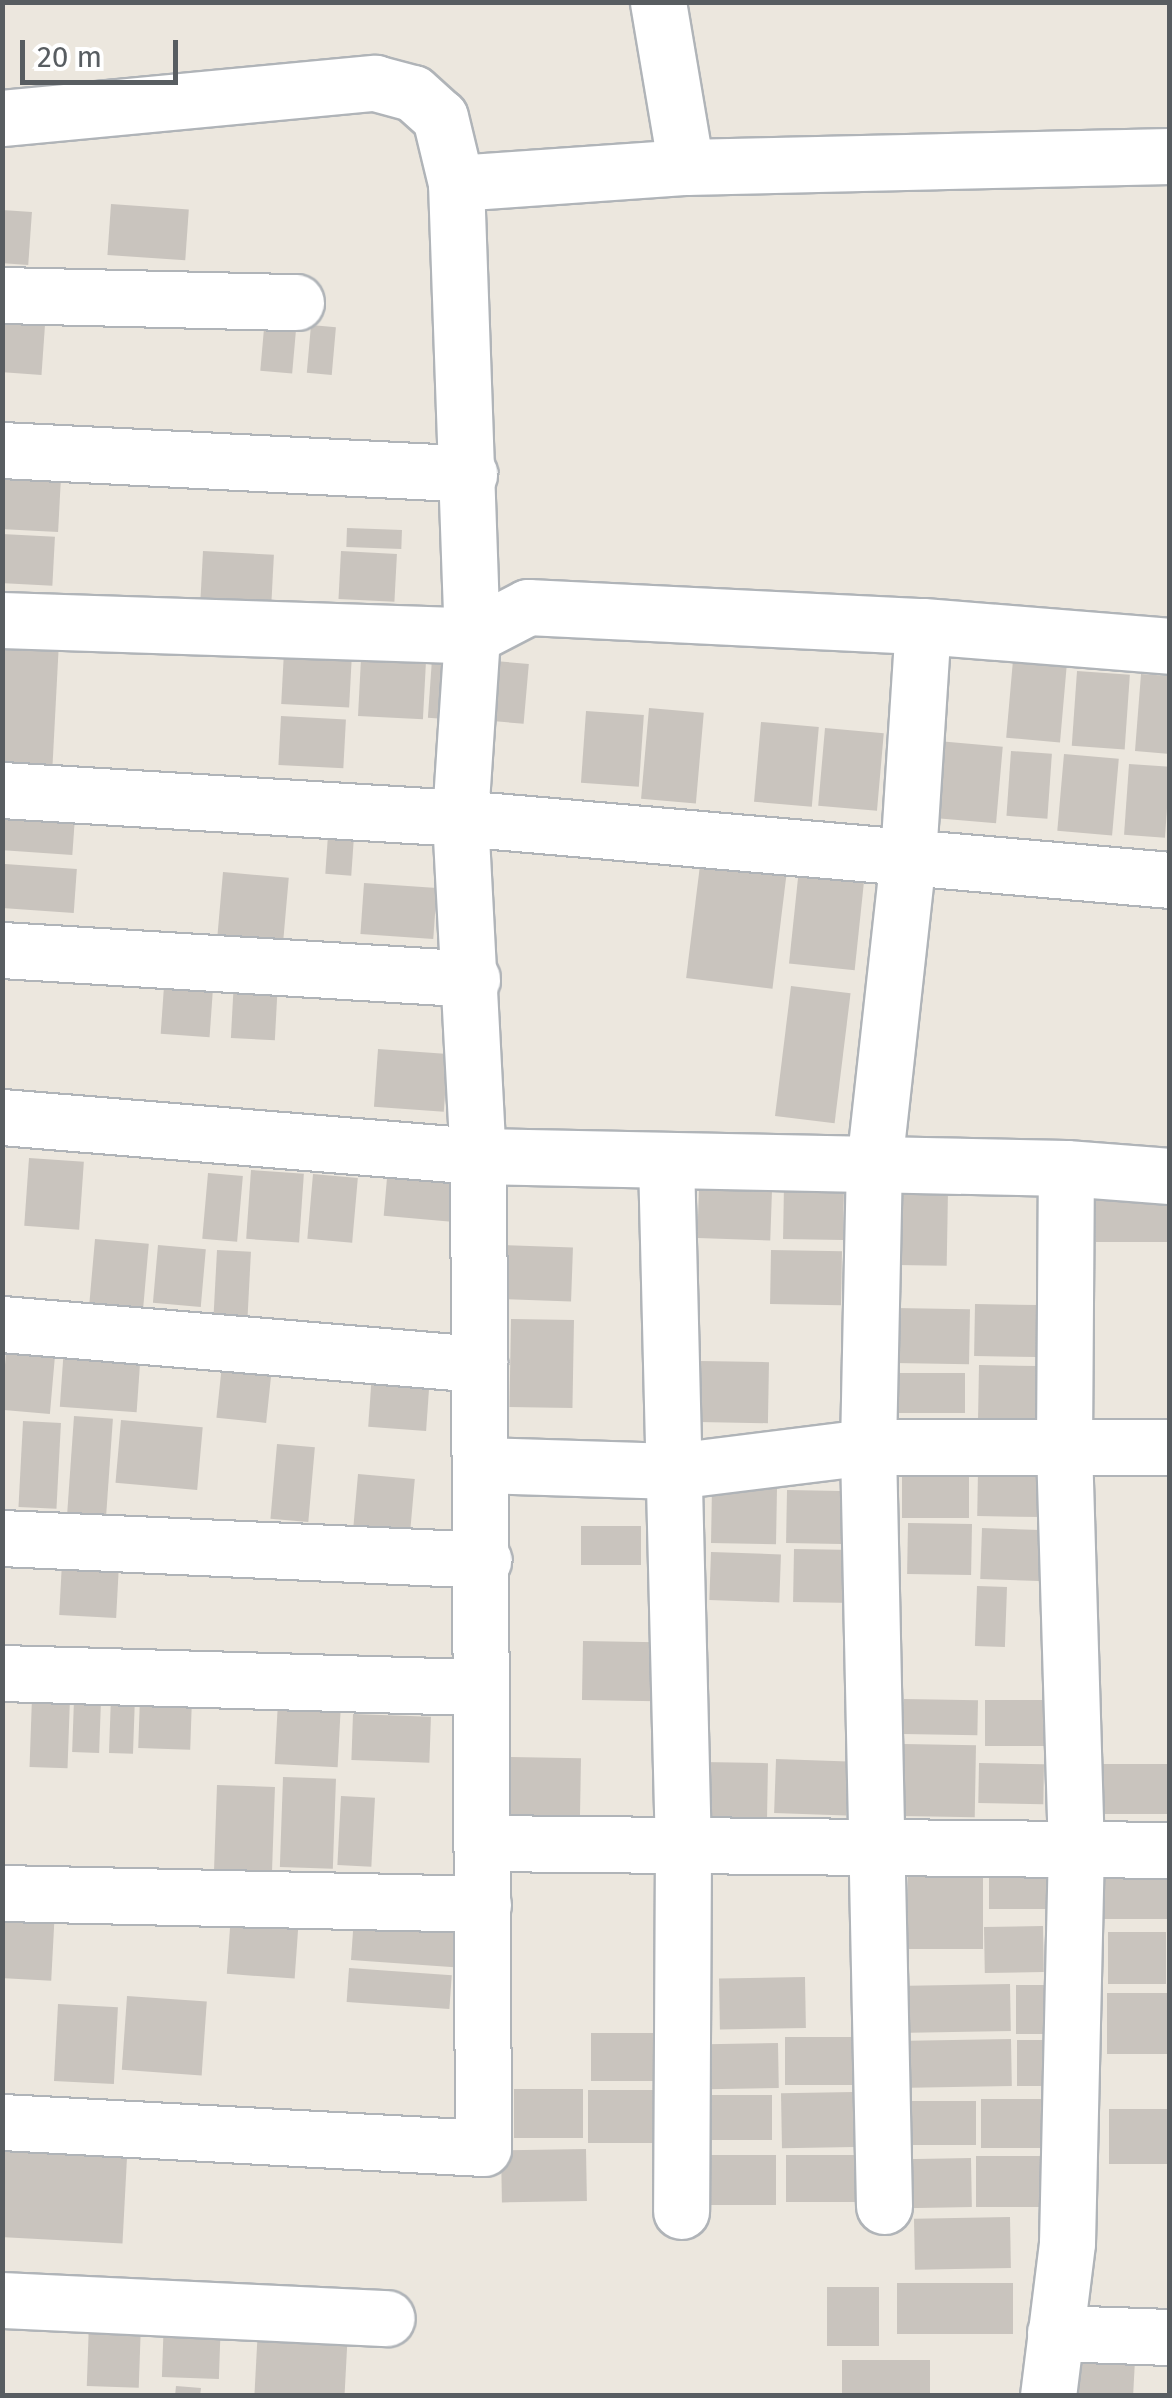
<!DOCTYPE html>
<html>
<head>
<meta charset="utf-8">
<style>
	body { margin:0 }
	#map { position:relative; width:1172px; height:2398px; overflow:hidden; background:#ece7de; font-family:"Fira Sans",sans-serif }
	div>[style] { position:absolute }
	.building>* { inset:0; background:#c9c4be; transform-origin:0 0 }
	.roads { filter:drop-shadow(2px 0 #b0b4b8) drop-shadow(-2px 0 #b0b4b8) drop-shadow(0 2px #b0b4b8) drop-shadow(0 -2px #b0b4b8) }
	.minor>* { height:55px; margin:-27.5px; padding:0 27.5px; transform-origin:27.5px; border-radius:27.5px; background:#fff }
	span { translate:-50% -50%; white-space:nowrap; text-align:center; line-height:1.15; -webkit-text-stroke:10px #fff; paint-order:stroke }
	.frame { position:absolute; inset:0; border:5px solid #585d61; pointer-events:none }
	.scale { position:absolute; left:20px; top:40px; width:158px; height:45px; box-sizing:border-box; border:5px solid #585d61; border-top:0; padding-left:12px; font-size:30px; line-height:35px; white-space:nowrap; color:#585d61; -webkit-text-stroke:8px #fff; paint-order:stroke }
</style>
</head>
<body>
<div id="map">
	<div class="building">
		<i style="left:111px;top:204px;width:78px;height:51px;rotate:4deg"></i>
		<i style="left:2px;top:210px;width:30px;height:53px;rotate:4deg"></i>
		<i style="left:2px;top:309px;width:44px;height:63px;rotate:4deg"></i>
		<i style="left:265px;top:317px;width:32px;height:54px;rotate:5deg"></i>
		<i style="left:311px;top:325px;width:25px;height:48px;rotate:5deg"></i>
		<i style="left:2px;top:475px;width:59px;height:54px;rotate:3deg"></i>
		<i style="left:347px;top:528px;width:55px;height:19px;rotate:2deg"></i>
		<i style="left:2px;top:534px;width:53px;height:49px;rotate:3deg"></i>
		<i style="left:203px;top:551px;width:71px;height:54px;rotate:3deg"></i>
		<i style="left:341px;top:551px;width:56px;height:48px;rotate:3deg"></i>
		<i style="left:2px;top:640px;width:57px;height:124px;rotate:3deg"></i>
		<i style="left:284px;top:651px;width:68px;height:53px;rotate:3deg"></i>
		<i style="left:361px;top:659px;width:65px;height:57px;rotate:3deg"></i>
		<i style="left:432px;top:659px;width:32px;height:59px;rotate:4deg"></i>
		<i style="left:483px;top:660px;width:46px;height:60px;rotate:5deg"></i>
		<i style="left:1013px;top:660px;width:54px;height:78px;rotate:5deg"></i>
		<i style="left:1077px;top:671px;width:53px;height:75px;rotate:4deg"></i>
		<i style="clip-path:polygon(1141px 674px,1170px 676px,1170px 754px,1135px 751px)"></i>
		<i style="left:649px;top:708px;width:55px;height:91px;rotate:5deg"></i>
		<i style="left:586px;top:711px;width:58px;height:72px;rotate:4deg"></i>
		<i style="left:281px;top:716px;width:65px;height:49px;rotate:3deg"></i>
		<i style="left:761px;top:722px;width:58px;height:80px;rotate:5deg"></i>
		<i style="left:825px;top:728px;width:59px;height:78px;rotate:5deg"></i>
		<i style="left:938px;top:741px;width:65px;height:77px;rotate:5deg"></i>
		<i style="left:1011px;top:751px;width:41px;height:65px;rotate:4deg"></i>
		<i style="left:1064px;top:754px;width:55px;height:77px;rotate:5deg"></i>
		<i style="left:1129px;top:764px;width:41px;height:71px;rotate:4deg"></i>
		<i style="left:2px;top:800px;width:74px;height:50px;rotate:4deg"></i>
		<i style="left:329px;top:821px;width:26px;height:53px;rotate:4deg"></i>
		<i style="left:701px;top:857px;width:87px;height:122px;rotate:7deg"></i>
		<i style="left:800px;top:859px;width:66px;height:105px;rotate:6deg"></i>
		<i style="left:5px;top:864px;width:72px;height:44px;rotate:4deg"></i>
		<i style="left:223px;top:872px;width:66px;height:69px;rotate:5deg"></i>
		<i style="left:364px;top:883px;width:73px;height:51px;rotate:4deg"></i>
		<i style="left:165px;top:972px;width:49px;height:62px;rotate:4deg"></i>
		<i style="left:234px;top:979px;width:44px;height:59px;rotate:3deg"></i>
		<i style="left:791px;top:986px;width:60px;height:131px;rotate:7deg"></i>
		<i style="left:378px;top:1049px;width:70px;height:58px;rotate:4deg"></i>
		<i style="left:29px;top:1158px;width:55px;height:68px;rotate:4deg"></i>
		<i style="left:251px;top:1170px;width:53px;height:69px;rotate:4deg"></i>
		<i style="left:208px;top:1173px;width:35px;height:66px;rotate:5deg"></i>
		<i style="left:313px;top:1174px;width:45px;height:65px;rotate:5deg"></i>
		<i style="left:387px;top:1178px;width:68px;height:38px;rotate:5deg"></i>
		<i style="left:784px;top:1185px;width:60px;height:54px;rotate:1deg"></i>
		<i style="left:699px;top:1189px;width:73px;height:49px;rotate:2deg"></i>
		<i style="left:898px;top:1190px;width:50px;height:75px;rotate:1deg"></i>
		<i style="left:1168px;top:1195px;width:47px;height:72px;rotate:90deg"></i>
		<i style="left:95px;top:1239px;width:54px;height:73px;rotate:5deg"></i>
		<i style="left:158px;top:1245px;width:48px;height:58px;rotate:5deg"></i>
		<i style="left:501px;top:1245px;width:72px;height:54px;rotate:2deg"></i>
		<i style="left:217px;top:1250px;width:34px;height:68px;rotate:3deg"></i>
		<i style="left:771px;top:1250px;width:71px;height:54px;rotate:1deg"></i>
		<i style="left:975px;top:1304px;width:63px;height:52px;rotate:1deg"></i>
		<i style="left:895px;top:1308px;width:75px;height:55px;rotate:1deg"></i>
		<i style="left:511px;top:1319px;width:63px;height:88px;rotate:1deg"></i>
		<i style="left:7px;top:1342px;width:49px;height:68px;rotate:5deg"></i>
		<i style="left:64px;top:1347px;width:77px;height:60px;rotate:4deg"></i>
		<i style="left:223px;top:1355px;width:50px;height:63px;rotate:6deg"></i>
		<i style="left:700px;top:1361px;width:69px;height:61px;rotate:1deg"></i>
		<i style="left:979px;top:1365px;width:59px;height:55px;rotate:1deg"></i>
		<i style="left:372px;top:1373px;width:58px;height:54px;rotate:4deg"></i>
		<i style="left:899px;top:1373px;width:66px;height:40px"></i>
		<i style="left:74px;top:1416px;width:39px;height:103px;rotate:4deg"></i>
		<i style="left:121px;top:1420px;width:82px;height:63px;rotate:5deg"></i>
		<i style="left:23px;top:1421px;width:38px;height:86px;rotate:3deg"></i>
		<i style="left:277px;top:1444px;width:38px;height:75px;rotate:5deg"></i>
		<i style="left:902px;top:1470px;width:67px;height:48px"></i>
		<i style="left:978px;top:1471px;width:64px;height:45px;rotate:1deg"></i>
		<i style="left:358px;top:1474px;width:57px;height:53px;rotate:5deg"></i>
		<i style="left:712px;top:1487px;width:65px;height:56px;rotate:1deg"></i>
		<i style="left:787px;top:1490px;width:68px;height:53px;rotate:1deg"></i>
		<i style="left:908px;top:1523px;width:64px;height:51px;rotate:1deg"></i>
		<i style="left:581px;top:1526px;width:60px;height:39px"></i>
		<i style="left:982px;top:1528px;width:66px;height:51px;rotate:2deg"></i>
		<i style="left:794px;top:1549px;width:63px;height:53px;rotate:1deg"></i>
		<i style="left:711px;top:1552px;width:70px;height:48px;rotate:2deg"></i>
		<i style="left:62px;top:1562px;width:57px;height:53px;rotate:3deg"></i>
		<i style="left:977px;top:1586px;width:30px;height:60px;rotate:2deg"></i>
		<i style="left:583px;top:1641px;width:75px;height:59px;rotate:1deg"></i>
		<i style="left:111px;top:1696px;width:24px;height:57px;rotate:2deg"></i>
		<i style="left:32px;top:1697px;width:38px;height:70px;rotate:2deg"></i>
		<i style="left:140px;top:1697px;width:52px;height:51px;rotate:2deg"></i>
		<i style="left:74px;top:1699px;width:27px;height:53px;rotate:2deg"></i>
		<i style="left:904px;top:1699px;width:74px;height:35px;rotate:1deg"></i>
		<i style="left:985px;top:1700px;width:62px;height:46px"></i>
		<i style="left:278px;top:1701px;width:63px;height:63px;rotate:3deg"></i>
		<i style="left:353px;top:1714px;width:78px;height:46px;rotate:2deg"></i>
		<i style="left:904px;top:1744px;width:72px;height:72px;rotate:1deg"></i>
		<i style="left:511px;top:1757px;width:70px;height:59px;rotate:1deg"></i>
		<i style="left:776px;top:1759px;width:72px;height:54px;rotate:2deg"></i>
		<i style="left:703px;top:1762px;width:65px;height:55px;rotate:1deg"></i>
		<i style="left:979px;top:1763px;width:65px;height:40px;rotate:1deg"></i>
		<i style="left:1169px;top:1764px;width:50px;height:68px;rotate:90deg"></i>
		<i style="left:283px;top:1777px;width:53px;height:90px;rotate:2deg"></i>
		<i style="left:217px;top:1785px;width:58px;height:84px;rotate:2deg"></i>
		<i style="left:341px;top:1796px;width:34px;height:69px;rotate:3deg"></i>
		<i style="left:983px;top:1862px;width:87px;height:75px;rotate:90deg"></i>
		<i style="left:1049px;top:1867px;width:42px;height:60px;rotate:90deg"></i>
		<i style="left:1103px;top:1871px;width:66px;height:48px"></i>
		<i style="left:2px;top:1907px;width:53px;height:71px;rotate:3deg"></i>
		<i style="left:231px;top:1914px;width:68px;height:60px;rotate:4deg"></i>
		<i style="left:354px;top:1917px;width:111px;height:43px;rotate:4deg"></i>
		<i style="left:1043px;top:1926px;width:46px;height:59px;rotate:89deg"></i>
		<i style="left:1108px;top:1932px;width:58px;height:52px"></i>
		<i style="left:349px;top:1968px;width:103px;height:34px;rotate:4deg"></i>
		<i style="left:805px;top:1977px;width:51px;height:86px;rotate:89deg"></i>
		<i style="left:1010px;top:1984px;width:47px;height:101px;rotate:89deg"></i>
		<i style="left:1016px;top:1985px;width:34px;height:49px"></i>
		<i style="left:1107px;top:1993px;width:63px;height:61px"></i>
		<i style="left:127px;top:1996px;width:80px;height:74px;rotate:4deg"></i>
		<i style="left:58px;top:2004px;width:60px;height:77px;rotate:3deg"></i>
		<i style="left:657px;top:2033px;width:48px;height:66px;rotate:90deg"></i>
		<i style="left:853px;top:2037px;width:48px;height:68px;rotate:90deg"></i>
		<i style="left:1011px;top:2039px;width:47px;height:102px;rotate:89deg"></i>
		<i style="left:1017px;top:2040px;width:35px;height:46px"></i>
		<i style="left:778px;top:2043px;width:45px;height:72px;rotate:89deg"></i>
		<i style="left:514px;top:2089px;width:69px;height:49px"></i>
		<i style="left:656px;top:2090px;width:53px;height:68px;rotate:90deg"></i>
		<i style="left:854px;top:2092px;width:55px;height:73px;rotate:89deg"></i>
		<i style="left:772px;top:2095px;width:45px;height:64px;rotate:90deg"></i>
		<i style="left:1051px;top:2099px;width:49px;height:70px;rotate:90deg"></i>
		<i style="left:976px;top:2101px;width:44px;height:68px;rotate:90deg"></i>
		<i style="left:1170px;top:2109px;width:55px;height:61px;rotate:90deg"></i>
		<i style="left:2px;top:2135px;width:126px;height:102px;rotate:3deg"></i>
		<i style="left:586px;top:2149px;width:52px;height:85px;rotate:89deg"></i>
		<i style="left:776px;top:2155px;width:50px;height:71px;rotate:90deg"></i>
		<i style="left:856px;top:2155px;width:47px;height:70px;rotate:90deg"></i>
		<i style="left:976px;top:2156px;width:75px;height:51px"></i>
		<i style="left:971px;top:2158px;width:49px;height:68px;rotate:89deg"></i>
		<i style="left:1010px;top:2217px;width:51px;height:96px;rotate:89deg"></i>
		<i style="left:1013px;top:2283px;width:51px;height:116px;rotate:90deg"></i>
		<i style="left:879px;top:2287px;width:59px;height:52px;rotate:90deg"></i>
		<i style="left:164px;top:2317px;width:57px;height:60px;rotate:2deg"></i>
		<i style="left:89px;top:2322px;width:52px;height:64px;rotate:2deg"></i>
		<i style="left:258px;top:2327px;width:90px;height:69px;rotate:3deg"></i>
		<i style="left:1073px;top:2358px;width:62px;height:38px;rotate:3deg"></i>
		<i style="left:930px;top:2360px;width:36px;height:88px;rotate:90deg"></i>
		<i style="clip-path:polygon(176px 2386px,201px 2388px,200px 2396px,175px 2396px)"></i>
	</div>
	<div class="roads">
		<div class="minor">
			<i style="left:658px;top:2px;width:167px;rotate:80.4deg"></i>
			<i style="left:2px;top:118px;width:375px;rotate:-5.4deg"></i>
			<i style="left:375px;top:83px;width:39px;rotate:15deg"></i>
			<i style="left:413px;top:93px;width:36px;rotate:42deg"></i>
			<i style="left:440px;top:117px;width:68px;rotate:76.4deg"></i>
			<i style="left:456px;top:183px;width:453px;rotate:88deg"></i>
			<i style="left:472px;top:636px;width:182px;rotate:93.8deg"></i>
			<i style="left:460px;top:818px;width:338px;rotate:87deg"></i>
			<i style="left:478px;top:1156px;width:992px;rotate:89.71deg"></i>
			<i style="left:483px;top:2148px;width:482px;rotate:-176.9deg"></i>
			<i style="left:456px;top:183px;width:231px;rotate:-4deg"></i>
			<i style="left:686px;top:167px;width:484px;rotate:-1.3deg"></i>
			<i style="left:2px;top:295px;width:294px;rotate:1.4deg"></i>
			<i style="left:2px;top:450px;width:468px;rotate:2.9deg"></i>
			<i style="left:2px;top:620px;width:470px;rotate:1.9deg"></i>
			<i style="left:472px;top:636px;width:63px;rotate:-27.4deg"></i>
			<i style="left:528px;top:607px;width:395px;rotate:2.8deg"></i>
			<i style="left:923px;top:626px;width:248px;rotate:4.6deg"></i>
			<i style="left:2px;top:790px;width:459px;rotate:3.5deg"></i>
			<i style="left:460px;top:818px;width:713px;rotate:4.99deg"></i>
			<i style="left:2px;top:950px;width:471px;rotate:3.5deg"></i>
			<i style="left:2px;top:1117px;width:478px;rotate:4.7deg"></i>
			<i style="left:478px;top:1156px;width:588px;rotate:1.17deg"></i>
			<i style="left:1066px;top:1168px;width:104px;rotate:4.4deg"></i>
			<i style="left:666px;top:1160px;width:689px;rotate:88.59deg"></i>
			<i style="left:683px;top:1849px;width:362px;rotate:90.3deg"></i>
			<i style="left:2px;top:1324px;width:479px;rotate:4.8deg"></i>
			<i style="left:481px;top:1465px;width:193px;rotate:1.8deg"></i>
			<i style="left:674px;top:1471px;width:195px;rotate:-7.1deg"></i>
			<i style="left:868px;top:1447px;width:302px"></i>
			<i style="left:2px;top:1538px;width:482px;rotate:2.6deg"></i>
			<i style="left:2px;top:1673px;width:478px;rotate:1.7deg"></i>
			<i style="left:482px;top:1843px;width:688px;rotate:0.58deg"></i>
			<i style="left:2px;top:1893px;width:481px;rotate:1.3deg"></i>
			<i style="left:884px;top:2206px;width:759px;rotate:-91.21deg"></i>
			<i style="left:868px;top:1447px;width:282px;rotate:-88.8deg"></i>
			<i style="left:874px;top:1165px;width:311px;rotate:-83.7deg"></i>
			<i style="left:908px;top:856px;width:230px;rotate:-86.3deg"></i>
			<i style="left:2px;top:2300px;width:385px;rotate:2.7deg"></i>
			<i style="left:1055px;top:2333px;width:115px;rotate:2deg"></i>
			<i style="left:1048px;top:2396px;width:154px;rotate:-82.9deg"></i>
			<i style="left:1067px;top:2243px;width:391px;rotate:-88.7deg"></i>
			<i style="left:1076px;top:1852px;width:406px;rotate:-91.7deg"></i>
			<i style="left:1064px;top:1446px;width:278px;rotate:-89.6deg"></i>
		</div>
	</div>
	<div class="frame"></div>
	<div class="scale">20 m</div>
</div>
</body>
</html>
